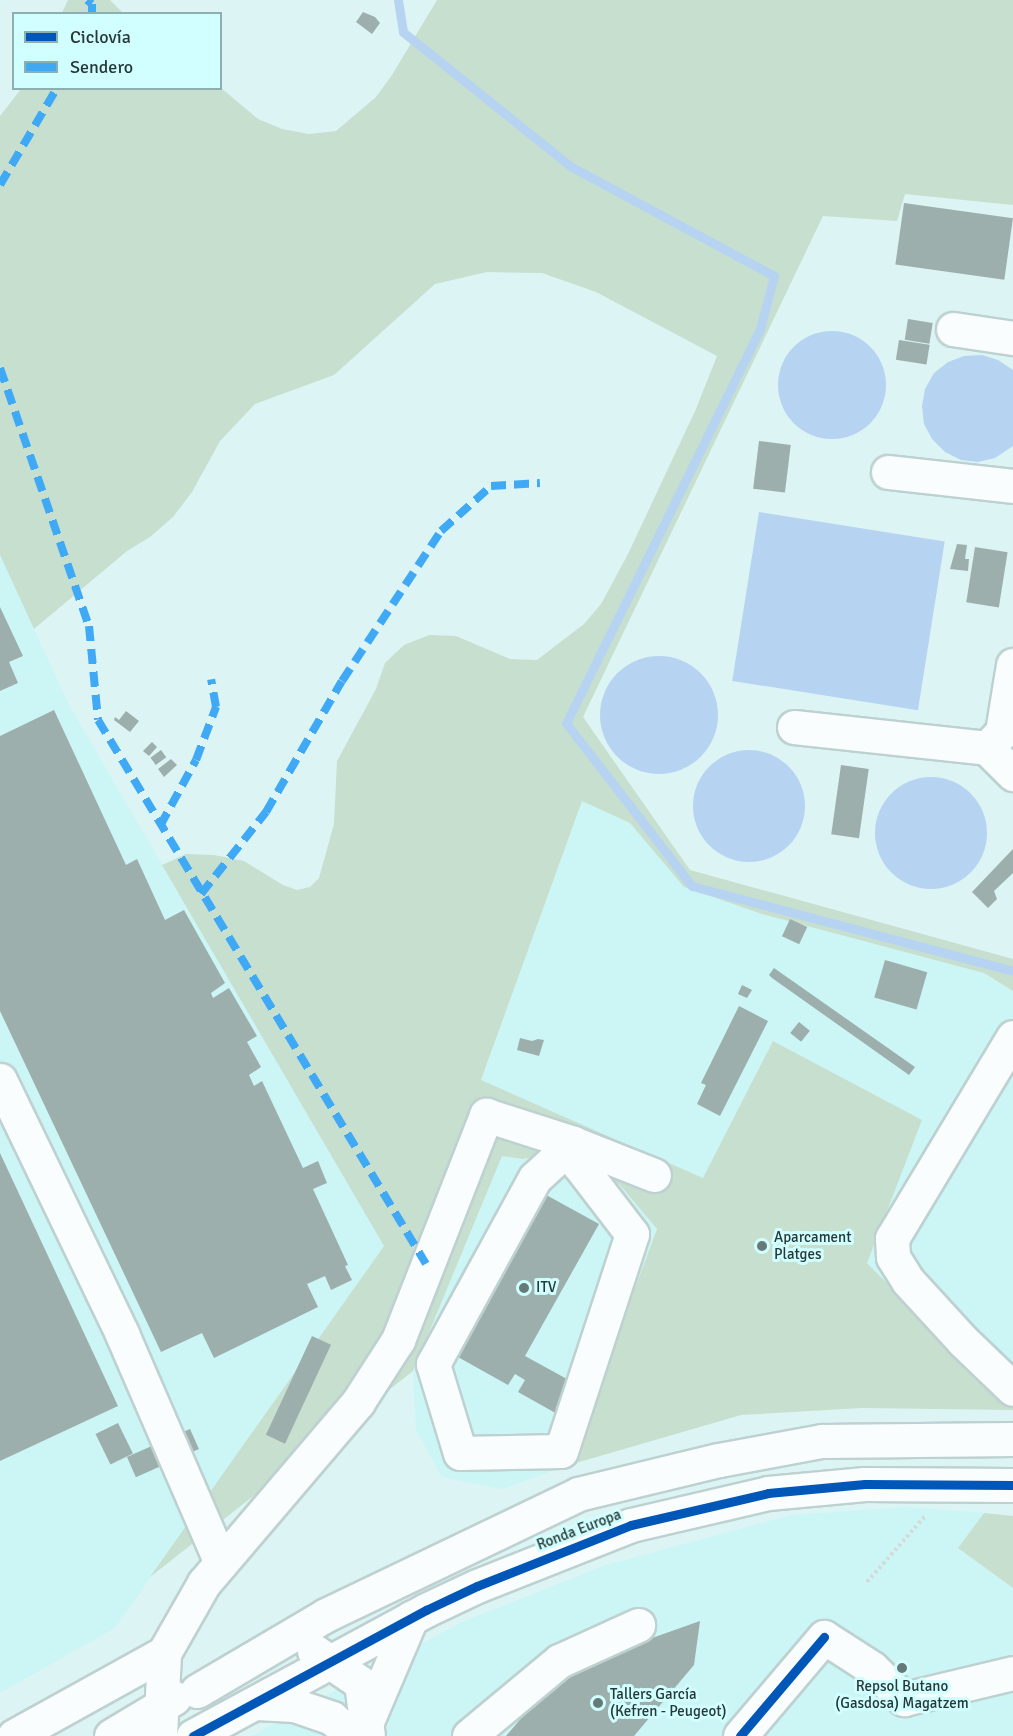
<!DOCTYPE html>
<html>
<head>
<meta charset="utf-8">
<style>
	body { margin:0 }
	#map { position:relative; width:1013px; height:1736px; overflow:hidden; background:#dcf4f4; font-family:Signika,sans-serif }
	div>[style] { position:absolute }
	.built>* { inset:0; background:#ccf5f5 }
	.green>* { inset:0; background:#c7dfce }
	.water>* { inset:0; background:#b6d4f2; transform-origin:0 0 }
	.round { border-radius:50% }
	.stream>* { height:9px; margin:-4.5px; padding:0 4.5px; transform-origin:4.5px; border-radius:4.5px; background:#b6d4f2 }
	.building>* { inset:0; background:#9dafac; transform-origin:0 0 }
	.path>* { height:4px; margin-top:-2px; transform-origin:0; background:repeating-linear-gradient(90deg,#d4dada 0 3px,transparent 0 6px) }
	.roads { filter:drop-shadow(2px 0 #bed1d1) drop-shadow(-2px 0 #bed1d1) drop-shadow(0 2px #bed1d1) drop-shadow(0 -2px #bed1d1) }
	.minor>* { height:33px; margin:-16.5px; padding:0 16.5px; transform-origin:16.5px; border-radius:16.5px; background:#fafdfd }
	.quiet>* { height:8px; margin-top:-4px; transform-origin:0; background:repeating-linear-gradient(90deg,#3fa9f5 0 15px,transparent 0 23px) }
	.cycleway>* { height:9px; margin:-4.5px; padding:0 4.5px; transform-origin:4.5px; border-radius:4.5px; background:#0057b8 }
	.dots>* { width:16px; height:16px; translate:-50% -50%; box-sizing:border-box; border:3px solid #d1fefe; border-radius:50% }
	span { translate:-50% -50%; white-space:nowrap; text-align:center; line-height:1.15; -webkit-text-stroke:6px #d1fefe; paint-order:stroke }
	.poi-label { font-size:15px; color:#263838 }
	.left { translate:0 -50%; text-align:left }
	.street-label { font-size:15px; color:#263838 }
	.legend { position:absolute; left:12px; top:12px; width:210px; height:78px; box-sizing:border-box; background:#d1fefe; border:2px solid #8dafaf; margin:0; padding:8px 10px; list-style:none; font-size:18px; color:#263838 }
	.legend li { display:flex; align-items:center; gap:12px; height:30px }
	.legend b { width:30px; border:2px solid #8dafaf }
</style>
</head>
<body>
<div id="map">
	<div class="built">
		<i style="clip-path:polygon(0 555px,69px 705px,384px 1246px,115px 1628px,0 1693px)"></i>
		<i style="clip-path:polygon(582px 801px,630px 823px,684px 887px,762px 914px,984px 973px,1013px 991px,1013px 1371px,999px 1396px,867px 1263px,922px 1120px,773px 1041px,704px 1178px,481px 1081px)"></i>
		<i style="clip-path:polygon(502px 1156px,523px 1159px,538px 1156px,619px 1184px,657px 1229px,569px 1465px,502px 1489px,442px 1477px,416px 1430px,413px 1371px)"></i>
		<i style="clip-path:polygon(908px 1507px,984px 1513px,958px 1548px,1013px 1588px,1013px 1736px,251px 1736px,462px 1622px,606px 1565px,792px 1515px)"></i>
	</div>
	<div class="green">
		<i style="clip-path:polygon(68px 0,110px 0,123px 13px,62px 13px)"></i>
		<i style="clip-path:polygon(437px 0,1013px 0,1013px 205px,905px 194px,897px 221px,823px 216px,583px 717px,690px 870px,1013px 959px,1013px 991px,984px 973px,762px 914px,684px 887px,630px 823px,582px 801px,481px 1080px,703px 1178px,773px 1041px,922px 1120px,867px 1263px,999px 1396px,1013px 1371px,1013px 1410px,862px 1408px,741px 1415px,569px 1465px,657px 1229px,619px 1184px,538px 1156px,523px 1159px,502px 1156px,413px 1371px,150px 1577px,384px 1246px,162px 865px,186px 854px,214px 855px,244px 861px,283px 885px,297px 890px,310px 887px,319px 878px,334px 824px,337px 761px,376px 689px,385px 663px,404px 645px,429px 635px,456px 636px,510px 659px,537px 660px,584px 624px,601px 604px,628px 554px,696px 409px,717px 356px,596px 292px,542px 273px,487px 272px,435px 284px,334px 375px,255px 404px,220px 441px,192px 492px,173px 517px,150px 537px,127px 551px,34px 629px,0 555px,0 116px,21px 89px,221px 88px,258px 119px,282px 129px,309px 134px,336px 131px,376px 97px,392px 75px)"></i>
		<i style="clip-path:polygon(984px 1513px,1013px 1516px,1013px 1588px,958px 1548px)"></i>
	</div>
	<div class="water">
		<i class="round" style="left:778px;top:331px;width:108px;height:108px"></i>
		<i style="clip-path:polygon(982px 355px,998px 360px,1013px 370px,1013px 446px,995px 458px,978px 462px,961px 460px,945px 452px,932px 439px,924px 424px,922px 406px,925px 389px,934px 373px,948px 362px,964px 356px)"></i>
		<i style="left:759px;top:512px;width:188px;height:171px;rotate:9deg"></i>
		<i class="round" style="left:600px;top:656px;width:118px;height:118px"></i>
		<i class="round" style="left:693px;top:750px;width:112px;height:112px"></i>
		<i class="round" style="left:875px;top:777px;width:112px;height:112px"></i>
	</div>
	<div class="stream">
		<i style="left:398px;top:0;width:32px;rotate:81deg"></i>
		<i style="left:403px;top:32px;width:214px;rotate:38.7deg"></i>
		<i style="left:570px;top:166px;width:232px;rotate:28.3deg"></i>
		<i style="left:774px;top:276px;width:55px;rotate:104.8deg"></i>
		<i style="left:760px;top:329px;width:439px;rotate:116.2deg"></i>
		<i style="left:566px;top:723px;width:206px;rotate:52.3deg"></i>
		<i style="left:692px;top:886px;width:332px;rotate:14.8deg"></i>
	</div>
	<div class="building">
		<i style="clip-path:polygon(363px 12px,375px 17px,380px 23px,372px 34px,356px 22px)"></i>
		<i style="left:904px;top:203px;width:110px;height:62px;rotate:8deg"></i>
		<i style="left:908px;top:319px;width:25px;height:21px;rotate:9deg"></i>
		<i style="left:899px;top:340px;width:31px;height:20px;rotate:9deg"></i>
		<i style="left:759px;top:441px;width:32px;height:48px;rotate:7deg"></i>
		<i style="clip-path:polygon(957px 544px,967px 545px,965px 559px,969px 559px,968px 571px,950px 569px)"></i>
		<i style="left:975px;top:547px;width:33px;height:56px;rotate:9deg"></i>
		<i style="clip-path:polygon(0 607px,23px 656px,9px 662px,18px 683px,0 691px)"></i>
		<i style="clip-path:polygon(54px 710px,126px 865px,137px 859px,165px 920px,184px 910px,225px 983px,211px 993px,213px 998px,229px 988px,257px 1036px,247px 1042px,261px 1067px,249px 1075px,254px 1086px,262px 1081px,303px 1168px,318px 1161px,327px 1183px,313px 1189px,348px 1265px,345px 1266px,352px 1280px,331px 1290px,325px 1276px,307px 1284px,318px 1307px,214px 1358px,202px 1333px,161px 1352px,0 1011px,0 736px)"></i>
		<i style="clip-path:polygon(126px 711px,139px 721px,130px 732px,114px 720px,115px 717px,119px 720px)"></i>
		<i style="clip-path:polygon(152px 742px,157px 747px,149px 756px,143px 751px)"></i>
		<i style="left:161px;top:750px;width:9px;height:13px;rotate:54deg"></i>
		<i style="clip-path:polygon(171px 759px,177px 765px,164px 777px,158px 769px)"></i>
		<i style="left:841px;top:765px;width:28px;height:70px;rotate:8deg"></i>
		<i style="clip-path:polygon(1013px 849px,1013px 873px,994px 891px,997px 899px,988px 908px,972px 892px)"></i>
		<i style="left:790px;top:919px;width:19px;height:19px;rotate:25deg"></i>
		<i style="left:885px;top:960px;width:44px;height:39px;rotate:16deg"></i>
		<i style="clip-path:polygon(774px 968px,915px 1067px,909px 1075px,772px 978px,769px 975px)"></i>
		<i style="clip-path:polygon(742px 985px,752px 990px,747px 998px,738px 994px)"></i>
		<i style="clip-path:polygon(739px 1006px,768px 1021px,720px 1116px,697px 1104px,706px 1085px,701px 1083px)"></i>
		<i style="left:799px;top:1022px;width:14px;height:14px;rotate:39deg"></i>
		<i style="clip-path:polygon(520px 1038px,532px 1041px,538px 1039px,544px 1040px,539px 1056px,517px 1050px)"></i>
		<i style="clip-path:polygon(0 1153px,118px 1406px,0 1461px)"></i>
		<i style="clip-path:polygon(539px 1191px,599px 1224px,525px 1356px,576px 1384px,559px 1415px,518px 1392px,525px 1380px,515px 1374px,508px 1385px,449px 1352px)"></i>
		<i style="left:312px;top:1336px;width:21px;height:109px;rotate:25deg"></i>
		<i style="left:118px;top:1423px;width:34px;height:25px;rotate:64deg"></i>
		<i style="left:190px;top:1429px;width:22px;height:69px;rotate:66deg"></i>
		<i style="clip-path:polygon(700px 1621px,694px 1665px,634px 1736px,506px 1736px,562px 1670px)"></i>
	</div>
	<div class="path">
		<i style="left:867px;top:1582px;width:89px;rotate:-48.6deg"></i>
	</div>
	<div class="roads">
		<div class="minor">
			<i style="left:953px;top:329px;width:61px;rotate:8.5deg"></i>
			<i style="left:888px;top:472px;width:126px;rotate:6.4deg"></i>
			<i style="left:794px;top:727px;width:194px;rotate:6.2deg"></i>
			<i style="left:987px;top:748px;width:37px;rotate:45deg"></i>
			<i style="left:987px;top:748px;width:22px;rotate:-47deg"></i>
			<i style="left:1002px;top:732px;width:68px;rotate:-80.7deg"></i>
			<i style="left:1013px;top:1037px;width:235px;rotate:121deg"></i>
			<i style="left:892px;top:1238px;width:19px;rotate:87deg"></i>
			<i style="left:893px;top:1257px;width:28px;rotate:58deg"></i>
			<i style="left:908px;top:1281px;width:81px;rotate:47.5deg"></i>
			<i style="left:963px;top:1341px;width:69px;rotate:43.8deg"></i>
			<i style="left:0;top:1080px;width:282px;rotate:64.3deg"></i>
			<i style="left:122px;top:1334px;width:249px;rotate:66.6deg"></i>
			<i style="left:573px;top:1143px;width:23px;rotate:75deg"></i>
			<i style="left:579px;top:1165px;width:87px;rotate:52.5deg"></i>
			<i style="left:632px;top:1234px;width:228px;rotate:108.1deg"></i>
			<i style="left:561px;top:1451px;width:101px;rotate:178.9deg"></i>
			<i style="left:460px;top:1453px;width:93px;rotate:-106.9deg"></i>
			<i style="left:433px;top:1364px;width:212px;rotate:-61.3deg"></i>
			<i style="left:535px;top:1178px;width:52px;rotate:-42.6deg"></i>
			<i style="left:314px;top:1651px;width:57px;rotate:34.2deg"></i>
			<i style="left:361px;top:1683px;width:53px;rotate:82.5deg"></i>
			<i style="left:197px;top:1691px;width:150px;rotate:-30.5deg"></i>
			<i style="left:326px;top:1615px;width:280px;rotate:-25.6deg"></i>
			<i style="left:578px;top:1494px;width:145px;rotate:-13.6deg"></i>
			<i style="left:719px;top:1460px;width:105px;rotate:-10.5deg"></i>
			<i style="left:822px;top:1441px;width:191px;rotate:-0.6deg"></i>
			<i style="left:257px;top:1703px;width:37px;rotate:3deg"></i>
			<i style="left:294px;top:1705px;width:40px;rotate:18.9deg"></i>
			<i style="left:332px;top:1718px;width:27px;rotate:42deg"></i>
			<i style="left:368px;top:1719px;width:110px;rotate:-66.9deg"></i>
			<i style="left:14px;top:1736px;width:171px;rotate:-29deg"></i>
			<i style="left:111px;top:1736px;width:74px;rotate:-31.1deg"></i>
			<i style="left:160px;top:1736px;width:83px;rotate:-87.2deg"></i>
			<i style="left:164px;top:1653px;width:81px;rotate:-60.3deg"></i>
			<i style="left:204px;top:1583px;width:238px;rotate:-49.6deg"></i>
			<i style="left:358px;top:1402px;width:74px;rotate:-57.2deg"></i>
			<i style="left:398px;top:1340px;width:242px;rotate:-68.6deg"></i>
			<i style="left:486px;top:1115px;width:91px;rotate:17.8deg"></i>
			<i style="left:573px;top:1143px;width:87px;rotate:21.6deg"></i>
			<i style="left:193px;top:1736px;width:265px;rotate:-28.4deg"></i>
			<i style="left:426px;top:1610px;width:56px;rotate:-25.2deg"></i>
			<i style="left:477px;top:1586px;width:166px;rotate:-21.6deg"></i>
			<i style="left:631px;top:1525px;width:141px;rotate:-13.1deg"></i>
			<i style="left:768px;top:1493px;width:97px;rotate:-5.3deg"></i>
			<i style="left:865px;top:1484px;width:148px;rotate:0.4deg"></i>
			<i style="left:469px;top:1736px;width:117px;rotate:-39.8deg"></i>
			<i style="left:559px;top:1661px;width:87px;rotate:-24.5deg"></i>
			<i style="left:740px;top:1736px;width:130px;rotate:-49.7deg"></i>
			<i style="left:824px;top:1637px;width:57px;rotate:32.9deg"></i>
			<i style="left:872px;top:1668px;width:45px;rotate:44.1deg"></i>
			<i style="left:904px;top:1699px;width:112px;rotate:-13.4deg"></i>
		</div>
	</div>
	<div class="quiet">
		<i style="left:87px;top:0;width:6px;rotate:39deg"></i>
		<i style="left:92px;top:4px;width:10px;rotate:90deg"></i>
		<i style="left:0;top:185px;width:113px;rotate:-59.6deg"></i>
		<i style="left:0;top:368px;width:273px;rotate:71deg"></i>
		<i style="left:89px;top:626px;width:94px;rotate:84.5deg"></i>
		<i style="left:98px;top:720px;width:635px;rotate:58.91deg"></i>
		<i style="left:160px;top:826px;width:75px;rotate:-61.4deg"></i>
		<i style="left:196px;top:760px;width:57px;rotate:-69.3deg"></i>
		<i style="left:216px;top:707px;width:28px;rotate:-100deg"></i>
		<i style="left:201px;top:894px;width:105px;rotate:-51.6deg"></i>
		<i style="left:266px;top:812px;width:151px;rotate:-59.9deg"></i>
		<i style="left:342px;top:681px;width:180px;rotate:-56.6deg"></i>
		<i style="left:441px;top:531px;width:67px;rotate:-42deg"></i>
		<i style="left:491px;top:486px;width:49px;rotate:-3.5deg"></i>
	</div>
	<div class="cycleway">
		<i style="left:193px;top:1736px;width:265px;rotate:-28.4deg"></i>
		<i style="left:426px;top:1610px;width:56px;rotate:-25.2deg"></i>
		<i style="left:477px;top:1586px;width:166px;rotate:-21.6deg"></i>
		<i style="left:631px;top:1525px;width:141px;rotate:-13.1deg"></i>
		<i style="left:768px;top:1493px;width:97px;rotate:-5.3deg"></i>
		<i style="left:865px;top:1484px;width:148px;rotate:0.4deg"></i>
		<i style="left:740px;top:1736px;width:130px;rotate:-49.7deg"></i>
	</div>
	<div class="dots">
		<i style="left:762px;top:1246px;background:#667a7a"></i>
		<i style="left:524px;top:1288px;background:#667a7a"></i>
		<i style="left:902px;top:1668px;background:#667a7a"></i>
		<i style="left:598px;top:1703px;background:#667a7a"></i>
	</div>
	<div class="poi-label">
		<span class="left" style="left:774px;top:1246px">Aparcament<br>Platges</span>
		<span class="left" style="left:536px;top:1288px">ITV</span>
		<span style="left:902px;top:1695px">Repsol Butano<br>(Gasdosa) Magatzem</span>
		<span class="left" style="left:610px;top:1703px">Tallers García<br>(Kefren - Peugeot)</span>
	</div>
	<div class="street-label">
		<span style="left:579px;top:1530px;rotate:-21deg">Ronda Europa</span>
	</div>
	<ul class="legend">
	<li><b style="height:8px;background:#0057b8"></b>Ciclovía</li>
	<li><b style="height:8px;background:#3fa9f5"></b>Sendero</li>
	</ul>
</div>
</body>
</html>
